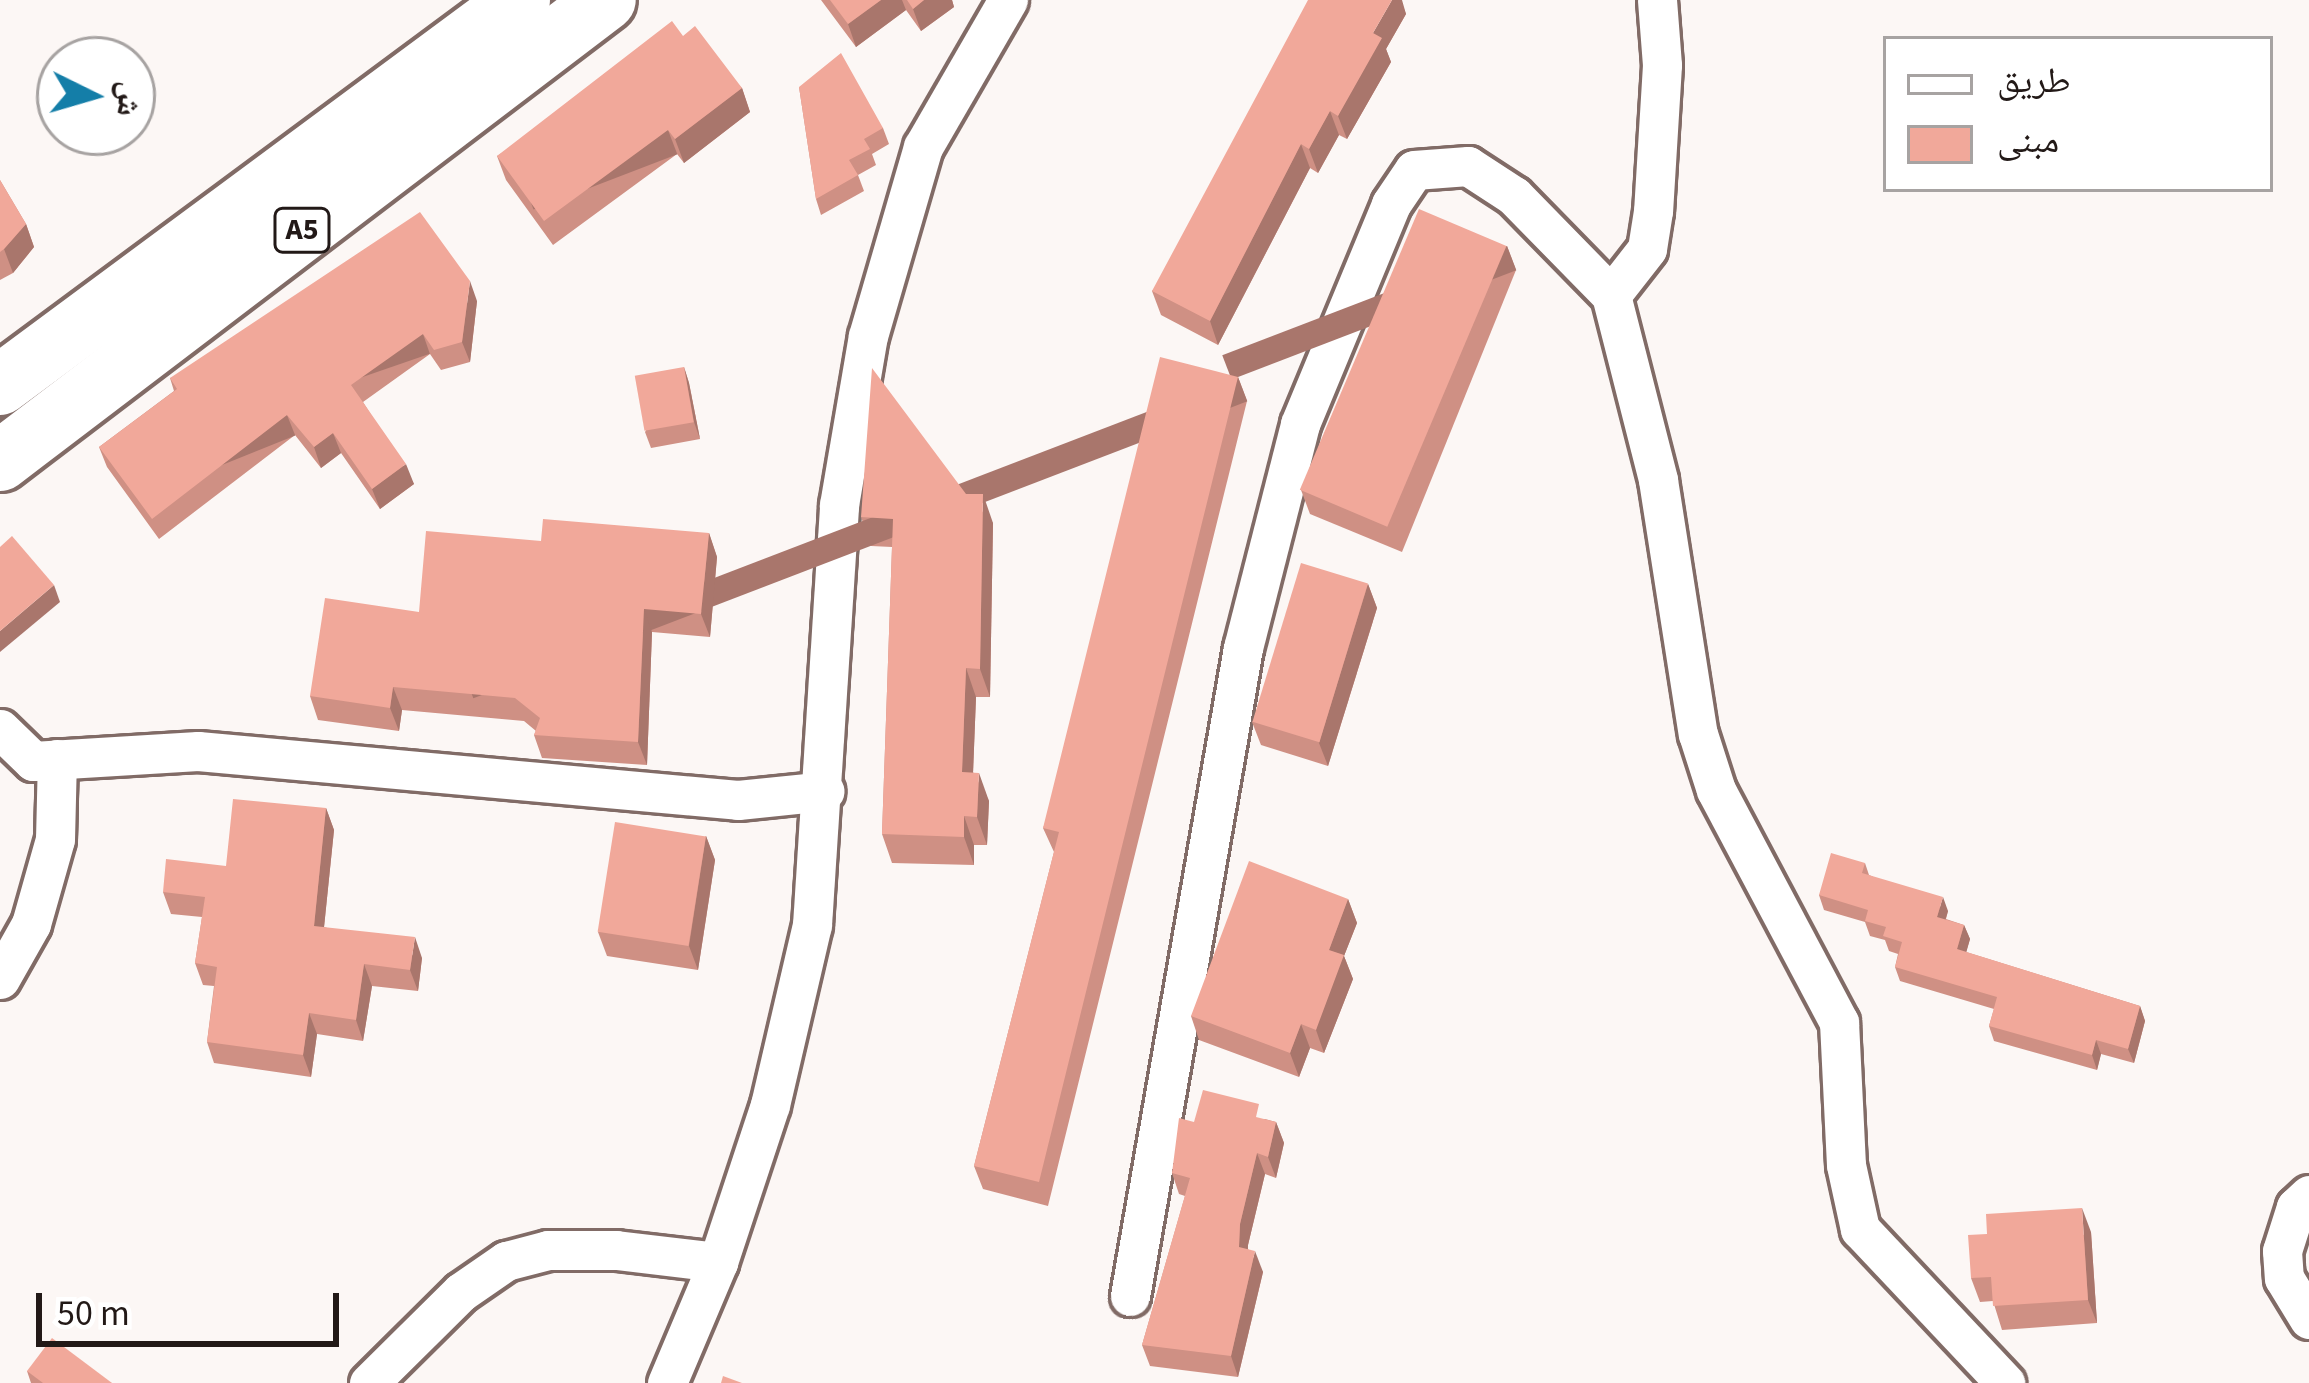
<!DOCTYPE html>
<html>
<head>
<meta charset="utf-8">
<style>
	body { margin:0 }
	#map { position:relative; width:2309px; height:1383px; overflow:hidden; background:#fcf7f5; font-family:"Source Sans 3","Noto Naskh Arabic",sans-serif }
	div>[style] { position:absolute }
	.roads { filter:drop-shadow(3px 0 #816b66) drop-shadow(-3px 0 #816b66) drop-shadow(0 3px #816b66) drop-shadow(0 -3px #816b66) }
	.minor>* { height:39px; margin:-19.5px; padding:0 19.5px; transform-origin:19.5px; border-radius:19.5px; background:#fff }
	.highway>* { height:60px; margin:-30px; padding:0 30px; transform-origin:30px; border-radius:30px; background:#fff }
	.wall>* { inset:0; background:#cf9084 }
	.shaded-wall>* { inset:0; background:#a9766c; transform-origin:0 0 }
	.building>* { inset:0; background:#f1a89a; transform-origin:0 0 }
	span { translate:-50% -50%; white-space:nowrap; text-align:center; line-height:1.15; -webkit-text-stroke:9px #fff; paint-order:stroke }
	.shield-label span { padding:3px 9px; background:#fff; border:3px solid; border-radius:9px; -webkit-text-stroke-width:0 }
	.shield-label { font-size:30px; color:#221917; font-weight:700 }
	.legend { position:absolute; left:1883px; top:36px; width:390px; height:156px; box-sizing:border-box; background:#fff; border:3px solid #a7a3a2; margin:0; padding:15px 21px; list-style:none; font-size:36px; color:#221917 }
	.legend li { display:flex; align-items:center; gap:24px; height:60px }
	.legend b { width:60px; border:3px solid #a7a3a2 }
	.north { position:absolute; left:36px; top:36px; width:120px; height:120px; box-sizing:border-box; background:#fff; border:3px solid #a7a3a2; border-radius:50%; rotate:95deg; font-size:33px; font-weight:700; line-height:48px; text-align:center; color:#221917 }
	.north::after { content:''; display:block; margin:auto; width:42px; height:54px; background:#147ea8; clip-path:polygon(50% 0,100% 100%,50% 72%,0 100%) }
	.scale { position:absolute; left:36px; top:1293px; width:303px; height:54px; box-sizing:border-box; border:6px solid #221917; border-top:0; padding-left:15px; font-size:36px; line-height:42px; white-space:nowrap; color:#221917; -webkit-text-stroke:9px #fff; paint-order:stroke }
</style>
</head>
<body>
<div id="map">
	<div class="roads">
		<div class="minor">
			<i style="left:1657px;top:0;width:65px;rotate:85.6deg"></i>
			<i style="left:1662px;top:65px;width:146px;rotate:93.5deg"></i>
			<i style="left:1653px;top:211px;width:38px;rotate:99deg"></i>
			<i style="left:1647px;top:249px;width:58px;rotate:128deg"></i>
			<i style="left:1611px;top:295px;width:191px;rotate:75.7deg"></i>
			<i style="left:1658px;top:480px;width:257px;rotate:81.1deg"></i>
			<i style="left:1698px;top:734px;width:59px;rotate:72.2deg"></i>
			<i style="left:1716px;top:790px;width:263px;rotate:62.1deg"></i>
			<i style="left:1839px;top:1022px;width:143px;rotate:87.2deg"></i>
			<i style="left:1846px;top:1165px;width:66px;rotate:77.7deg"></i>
			<i style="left:1860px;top:1229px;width:212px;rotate:46.7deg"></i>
			<i style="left:0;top:729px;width:46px;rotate:44.1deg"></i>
			<i style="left:33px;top:761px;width:165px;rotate:-3.5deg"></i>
			<i style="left:198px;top:751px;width:542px;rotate:5.18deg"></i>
			<i style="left:738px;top:800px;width:87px;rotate:-5.9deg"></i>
			<i style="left:0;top:979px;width:63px;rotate:-60.6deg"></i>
			<i style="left:31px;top:924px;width:88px;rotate:-74.2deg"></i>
			<i style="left:55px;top:839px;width:80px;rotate:-88.6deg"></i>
			<i style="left:2309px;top:1195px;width:18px;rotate:137deg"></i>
			<i style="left:2296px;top:1207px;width:46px;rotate:107.7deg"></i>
			<i style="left:2282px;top:1251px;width:27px;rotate:86deg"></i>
			<i style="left:2284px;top:1278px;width:48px;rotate:58.6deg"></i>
			<i style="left:1130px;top:1296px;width:658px;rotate:-80.11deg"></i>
			<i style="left:1243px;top:648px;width:231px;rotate:-75.7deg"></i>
			<i style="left:1300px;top:424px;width:238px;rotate:-67.5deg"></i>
			<i style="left:1391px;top:204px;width:41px;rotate:-55.9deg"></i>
			<i style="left:1414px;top:170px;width:54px;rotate:-4.2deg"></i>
			<i style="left:1468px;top:166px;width:55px;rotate:33.1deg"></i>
			<i style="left:1514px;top:196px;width:139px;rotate:45.6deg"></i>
			<i style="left:369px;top:1383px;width:129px;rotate:-44.7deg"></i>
			<i style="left:461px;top:1292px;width:55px;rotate:-34.6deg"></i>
			<i style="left:506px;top:1261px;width:43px;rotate:-14.7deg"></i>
			<i style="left:548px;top:1250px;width:68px"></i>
			<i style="left:616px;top:1250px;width:103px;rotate:6.7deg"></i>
			<i style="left:667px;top:1383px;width:131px;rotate:-67.1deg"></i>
			<i style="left:718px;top:1262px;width:165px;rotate:-71.7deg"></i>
			<i style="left:770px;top:1105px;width:185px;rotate:-76.9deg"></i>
			<i style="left:812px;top:925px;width:421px;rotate:-86.3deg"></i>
			<i style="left:839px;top:505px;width:171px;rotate:-80.3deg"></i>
			<i style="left:868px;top:336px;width:197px;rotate:-73.8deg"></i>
			<i style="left:923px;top:147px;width:170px;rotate:-60deg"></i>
		</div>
		<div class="highway">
			<i style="left:0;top:385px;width:647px;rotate:-36.52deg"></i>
			<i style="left:0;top:461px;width:761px;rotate:-37.26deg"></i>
		</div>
	</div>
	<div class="wall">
		<i style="clip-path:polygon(821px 0,952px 0,954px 7px,921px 31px,906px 10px,856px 47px)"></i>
		<i style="clip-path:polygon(1401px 1px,1406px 14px,1386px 49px,1391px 62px,1347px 139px,1339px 135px,1318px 173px,1310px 168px,1218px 345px,1161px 315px,1152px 291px)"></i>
		<i style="clip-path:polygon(683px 36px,742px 88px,750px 112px,684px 163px,677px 154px,553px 245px,506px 180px,497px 156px)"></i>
		<i style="clip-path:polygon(799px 87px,883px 128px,889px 144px,872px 154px,876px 165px,858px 175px,864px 191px,821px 215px,816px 199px)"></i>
		<i style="clip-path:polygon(0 180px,26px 224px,34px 247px,13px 273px,0 280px)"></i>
		<i style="clip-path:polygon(1507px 246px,1516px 270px,1402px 552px,1310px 514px,1301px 490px)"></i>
		<i style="clip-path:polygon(477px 301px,470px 362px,441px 370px,430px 354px,363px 402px,414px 484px,380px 509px,341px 453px,321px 468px,295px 435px,159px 539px,107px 467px,99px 447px,174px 391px,170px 378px)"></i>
		<i style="clip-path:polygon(684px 367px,689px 383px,700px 439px,651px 448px,645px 432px)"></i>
		<i style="clip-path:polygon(1238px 377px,1247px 401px,1048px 1206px,983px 1189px,974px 1166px,1054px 852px,1043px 828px)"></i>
		<i style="clip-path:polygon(966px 494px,993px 523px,990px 697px,976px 697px,973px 772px,989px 801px,987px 845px,974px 845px,974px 865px,892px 863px,882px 834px,892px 547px,871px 546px,861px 517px)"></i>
		<i style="clip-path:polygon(709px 533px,717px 557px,710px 637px,652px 632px,647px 765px,542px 758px,534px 735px,536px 731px,524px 721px,402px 710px,399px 731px,318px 720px,310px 696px,419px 612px,541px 541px)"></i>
		<i style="clip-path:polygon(1368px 584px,1377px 608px,1328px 766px,1261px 745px,1252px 722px)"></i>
		<i style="clip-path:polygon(326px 808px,334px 830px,324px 927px,422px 958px,418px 991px,372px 986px,363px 1041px,317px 1034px,311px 1077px,214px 1063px,207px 1042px,214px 986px,203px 985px,195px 963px,202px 917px,171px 914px,163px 892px,226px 866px)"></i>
		<i style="clip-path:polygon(706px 836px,715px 860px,698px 970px,607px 956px,598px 932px)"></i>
		<i style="clip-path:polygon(1865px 863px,1869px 875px,1948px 911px,1946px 919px,1964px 925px,1970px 939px,1966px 952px,2140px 1006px,2145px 1021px,2134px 1063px,2101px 1054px,2097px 1070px,1994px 1041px,1989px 1026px,1994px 1009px,1900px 981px,1895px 967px,1898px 954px,1889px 951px,1885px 940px,1870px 936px,1865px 922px,1824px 910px,1819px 895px)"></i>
		<i style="clip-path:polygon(1348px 899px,1357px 923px,1344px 956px,1353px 979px,1324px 1053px,1310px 1048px,1299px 1077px,1199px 1040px,1191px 1016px)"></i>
		<i style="clip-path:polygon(1265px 1119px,1276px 1122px,1284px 1143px,1276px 1178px,1265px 1174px,1248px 1245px,1248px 1249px,1263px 1272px,1238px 1377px,1150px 1366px,1142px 1345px,1185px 1196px,1179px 1194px,1172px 1173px,1194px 1122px)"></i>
		<i style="clip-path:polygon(2091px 1232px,2097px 1323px,2002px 1330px,1993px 1301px,1980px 1302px,1971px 1278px)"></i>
		<i style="clip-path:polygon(27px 1371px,112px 1383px,31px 1383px)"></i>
	</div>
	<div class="shaded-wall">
		<i style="clip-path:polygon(881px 0,902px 0,906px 10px,856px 47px,848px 24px)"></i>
		<i style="clip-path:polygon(924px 0,952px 0,954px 7px,921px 31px,913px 9px)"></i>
		<i style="clip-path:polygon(1392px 0,1402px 0,1406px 14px,1386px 49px,1391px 62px,1347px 139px,1338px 116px,1373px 33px)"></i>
		<i style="clip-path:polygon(742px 88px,750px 112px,684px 163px,675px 139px)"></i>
		<i style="clip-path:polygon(1330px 111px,1339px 135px,1318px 173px,1309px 149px)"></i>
		<i style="left:668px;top:130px;width:26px;height:154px;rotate:69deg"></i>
		<i style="clip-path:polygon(1301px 144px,1310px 168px,1218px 345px,1210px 321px)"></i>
		<i style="clip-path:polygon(26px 224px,34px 247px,13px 273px,4px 249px)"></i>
		<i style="left:1507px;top:246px;width:26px;height:305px;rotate:69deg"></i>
		<i style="clip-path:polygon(470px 281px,477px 301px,470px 362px,462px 342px)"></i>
		<i style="left:423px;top:334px;width:21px;height:88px;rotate:71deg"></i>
		<i style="clip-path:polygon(684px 367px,689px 383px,700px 439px,694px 422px)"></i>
		<i style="left:1238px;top:377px;width:26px;height:829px;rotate:69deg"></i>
		<i style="left:287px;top:415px;width:22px;height:170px;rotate:68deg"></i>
		<i style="clip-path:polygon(333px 433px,341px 453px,321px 468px,314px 447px)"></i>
		<i style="clip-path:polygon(406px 464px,414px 484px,380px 509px,372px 489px)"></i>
		<i style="clip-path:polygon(983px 494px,993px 523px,990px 697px,980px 669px)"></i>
		<i style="clip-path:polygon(709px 533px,717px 557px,710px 637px,701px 614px)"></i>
		<i style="clip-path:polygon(1368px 584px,1377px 608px,1328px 766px,1319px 743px)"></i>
		<i style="clip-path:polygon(54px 585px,60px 602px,0 652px,0 631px)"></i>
		<i style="clip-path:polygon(644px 609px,652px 632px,647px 765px,638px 742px)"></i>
		<i style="clip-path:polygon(966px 668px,976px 697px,972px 800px,962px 772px)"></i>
		<i style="clip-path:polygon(393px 687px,402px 710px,399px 731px,390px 708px)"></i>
		<i style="clip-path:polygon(979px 773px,989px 801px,987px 845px,977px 817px)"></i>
		<i style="clip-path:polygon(326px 808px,334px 830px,322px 947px,314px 926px)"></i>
		<i style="clip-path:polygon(964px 816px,974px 845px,974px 865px,964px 837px)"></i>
		<i style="clip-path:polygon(706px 836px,715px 860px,698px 970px,689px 946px)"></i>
		<i style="clip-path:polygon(1943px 897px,1948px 911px,1942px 931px,1937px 917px)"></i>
		<i style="clip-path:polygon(1348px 899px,1357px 923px,1344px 956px,1353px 979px,1324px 1053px,1316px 1030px,1329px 950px)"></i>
		<i style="clip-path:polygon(1964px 925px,1970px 939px,1963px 964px,1957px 949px)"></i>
		<i style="clip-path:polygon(415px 937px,422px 958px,418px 991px,410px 970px)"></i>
		<i style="clip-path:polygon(364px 964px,372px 986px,363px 1041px,356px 1020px)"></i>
		<i style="clip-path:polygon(2140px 1006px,2145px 1021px,2134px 1063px,2128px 1049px)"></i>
		<i style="clip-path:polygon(309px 1013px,317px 1034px,311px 1077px,303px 1055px)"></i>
		<i style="clip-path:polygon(1301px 1024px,1310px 1048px,1299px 1077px,1290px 1053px)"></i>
		<i style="clip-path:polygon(2096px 1040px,2101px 1054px,2097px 1070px,2092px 1055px)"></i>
		<i style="clip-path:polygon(1276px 1122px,1284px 1143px,1276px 1178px,1268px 1157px)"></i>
		<i style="clip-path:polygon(1257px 1153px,1265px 1174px,1248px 1245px,1247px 1268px,1239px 1247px,1240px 1224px)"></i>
		<i style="clip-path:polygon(2082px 1208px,2091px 1232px,2097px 1323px,2088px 1300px)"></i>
		<i style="clip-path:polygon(1255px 1251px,1263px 1272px,1238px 1377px,1231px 1356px)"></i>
	</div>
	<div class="building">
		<i style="clip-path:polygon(830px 0,881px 0,848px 24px)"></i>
		<i style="clip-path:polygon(907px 0,924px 0,913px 9px)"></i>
		<i style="clip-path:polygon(1308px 0,1392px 0,1373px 33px,1382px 38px,1338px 116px,1330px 111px,1309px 149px,1301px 144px,1210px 321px,1152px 291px)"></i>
		<i style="clip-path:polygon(672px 21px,683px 36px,695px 26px,742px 88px,675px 139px,668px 130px,544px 221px,497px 156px)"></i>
		<i style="clip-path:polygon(841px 53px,883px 128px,864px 139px,870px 149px,849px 160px,858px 175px,816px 199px,799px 87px)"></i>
		<i style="clip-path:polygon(0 180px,26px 224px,4px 249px,0 252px)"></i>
		<i style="left:1419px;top:209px;width:95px;height:305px;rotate:23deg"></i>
		<i style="clip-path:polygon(420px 212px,470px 281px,462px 342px,434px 350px,423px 334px,351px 385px,406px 464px,372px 489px,333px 433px,314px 447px,287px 415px,152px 519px,99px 447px,177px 389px,170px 378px)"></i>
		<i style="clip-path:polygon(1160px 357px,1238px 377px,1039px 1182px,974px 1166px,1059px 832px,1043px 828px)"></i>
		<i style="left:684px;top:367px;width:56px;height:50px;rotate:80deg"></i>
		<i style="clip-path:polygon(872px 368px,966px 494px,983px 494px,980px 669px,966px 668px,962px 772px,979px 773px,977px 817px,964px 816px,964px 837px,882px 834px,893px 519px,861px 517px)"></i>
		<i style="clip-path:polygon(543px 519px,709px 533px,701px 614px,644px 609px,638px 742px,534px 735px,540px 718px,515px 698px,393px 687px,390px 708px,310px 696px,325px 598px,419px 612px,426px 531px,541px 541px)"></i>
		<i style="clip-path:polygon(12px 536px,54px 585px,0 631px,0 547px)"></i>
		<i style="left:1301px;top:563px;width:70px;height:166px;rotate:17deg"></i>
		<i style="clip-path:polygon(233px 799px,326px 808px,314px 926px,415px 937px,410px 970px,364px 964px,356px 1020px,309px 1013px,303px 1055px,207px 1042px,217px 967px,195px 963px,205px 897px,163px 892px,166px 859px,226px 866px)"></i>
		<i style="left:615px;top:822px;width:92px;height:111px;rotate:9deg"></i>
		<i style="clip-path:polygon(1831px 853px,1865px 863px,1862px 873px,1943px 897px,1937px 917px,1964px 925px,1957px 949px,2140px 1006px,2128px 1049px,2096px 1040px,2092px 1055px,1989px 1026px,1997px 997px,1895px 967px,1902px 942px,1883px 936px,1886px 927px,1865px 921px,1868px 910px,1819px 895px)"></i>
		<i style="clip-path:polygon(1249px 861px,1348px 899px,1329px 950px,1344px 955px,1316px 1030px,1301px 1024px,1290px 1053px,1191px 1016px)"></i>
		<i style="clip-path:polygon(1203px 1090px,1259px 1104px,1256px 1117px,1276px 1122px,1268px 1157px,1257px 1153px,1240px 1224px,1239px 1247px,1255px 1251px,1231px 1356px,1142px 1345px,1190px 1178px,1172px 1173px,1179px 1118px,1194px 1122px)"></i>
		<i style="clip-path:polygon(2082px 1208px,2088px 1300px,1993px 1306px,1991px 1277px,1971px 1278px,1968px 1235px,1987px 1234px,1986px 1214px)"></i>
		<i style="clip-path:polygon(52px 1338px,112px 1383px,43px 1383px,27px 1371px)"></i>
		<i style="clip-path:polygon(723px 1376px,742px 1383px,721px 1383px)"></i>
	</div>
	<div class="shield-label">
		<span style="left:302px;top:230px">A5</span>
	</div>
	<ul class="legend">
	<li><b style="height:15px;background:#fff"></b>طريق</li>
	<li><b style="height:33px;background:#f1a89a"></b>مبنى</li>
	</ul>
	<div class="north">ش</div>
	<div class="scale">50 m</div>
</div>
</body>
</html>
